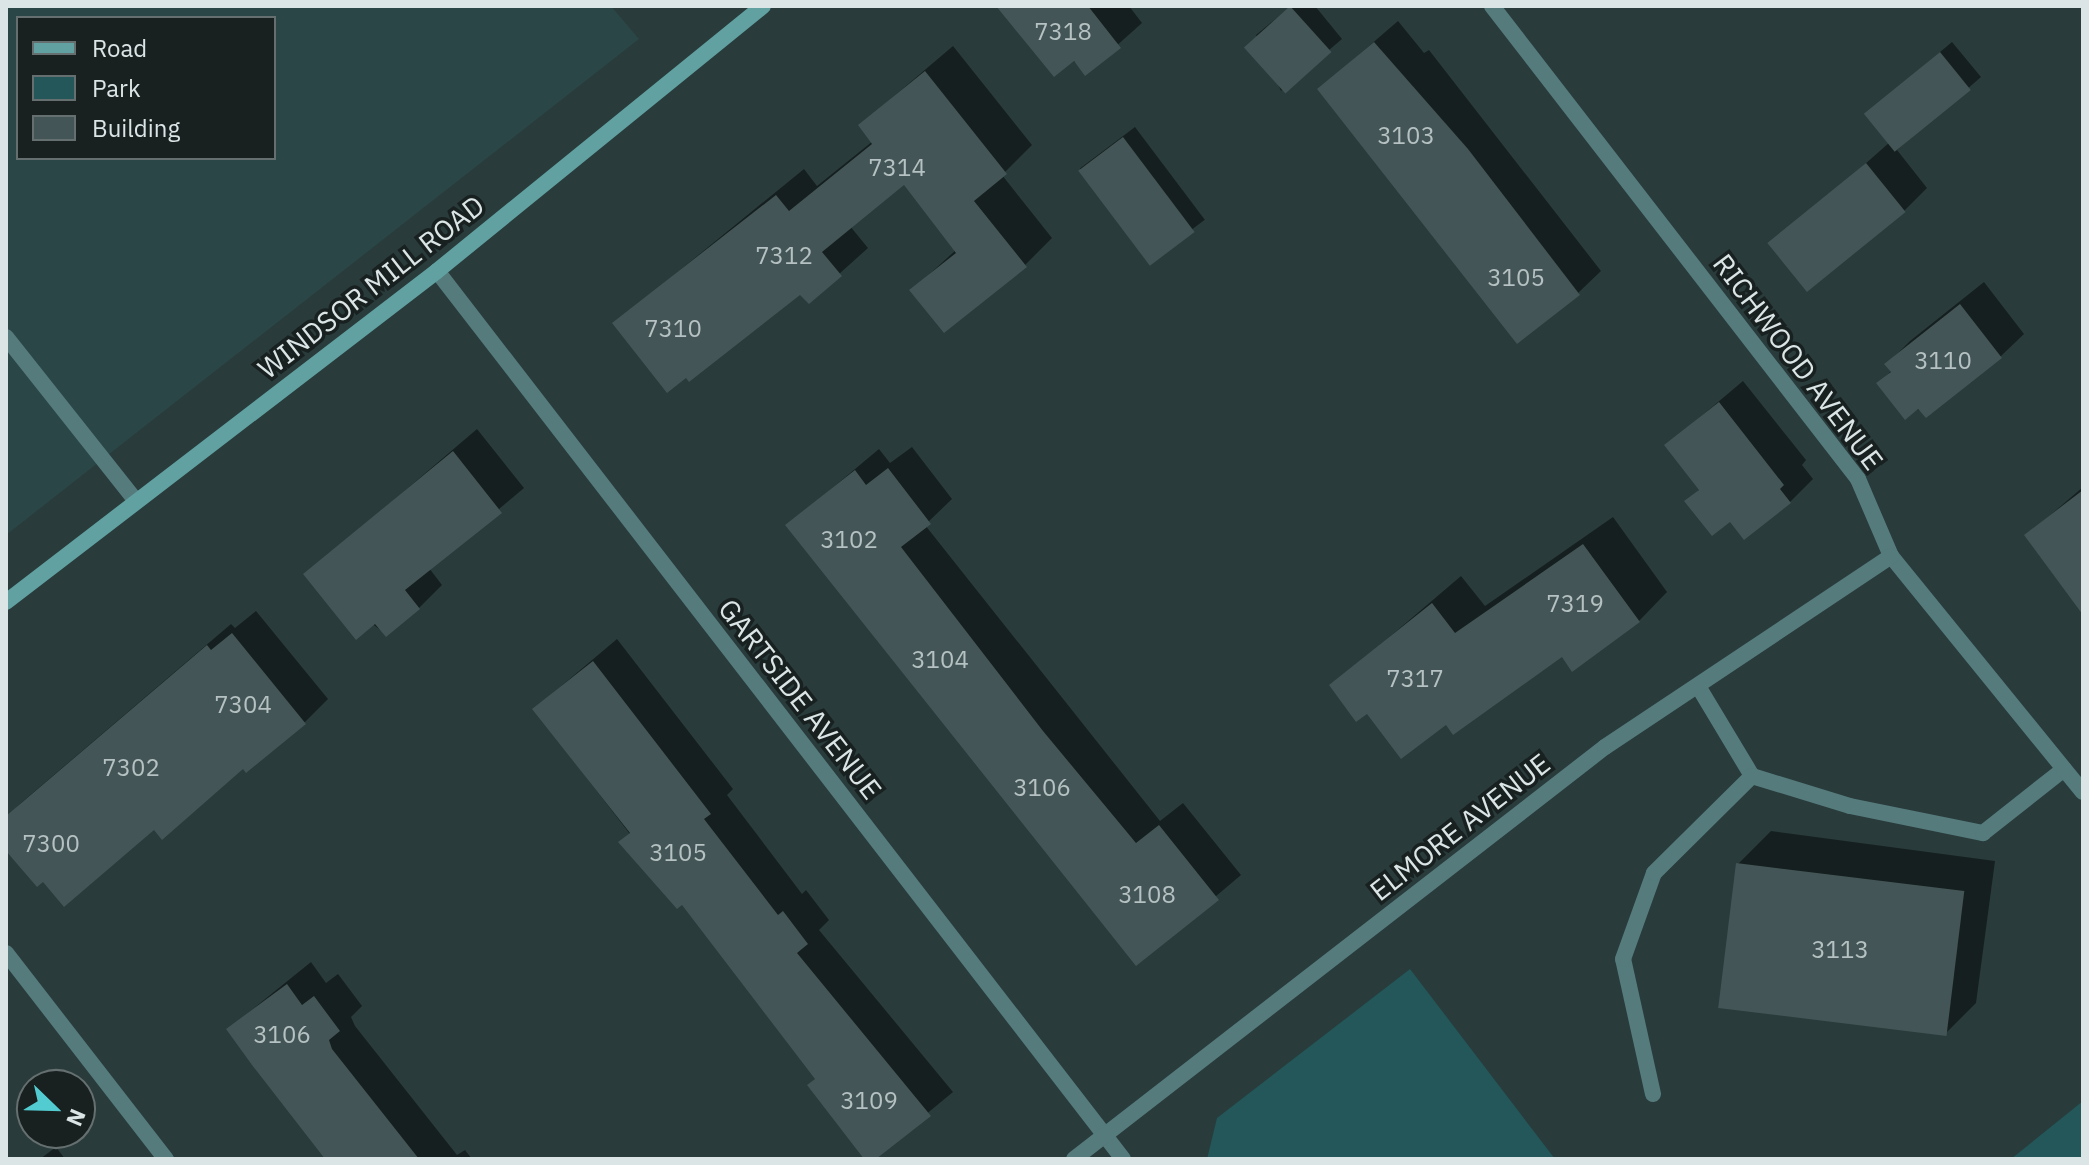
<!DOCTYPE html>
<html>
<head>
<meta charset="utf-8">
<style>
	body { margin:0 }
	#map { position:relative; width:2089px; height:1165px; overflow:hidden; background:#293b3b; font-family:"IBM Plex Sans",sans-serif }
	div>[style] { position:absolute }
	.built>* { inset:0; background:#2a4646 }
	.green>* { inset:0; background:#235759 }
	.shadow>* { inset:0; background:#0007; transform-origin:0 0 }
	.building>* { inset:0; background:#435556; transform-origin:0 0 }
	.lane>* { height:16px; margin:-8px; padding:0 8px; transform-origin:8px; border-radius:8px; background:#557b7c }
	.street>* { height:16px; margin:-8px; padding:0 8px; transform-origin:8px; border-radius:8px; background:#557b7c }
	.secondary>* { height:16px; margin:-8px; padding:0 8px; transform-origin:8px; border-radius:8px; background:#61a1a2 }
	span { translate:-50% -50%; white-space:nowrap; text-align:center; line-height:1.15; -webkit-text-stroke:7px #182020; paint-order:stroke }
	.number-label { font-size:24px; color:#b5c1c2 }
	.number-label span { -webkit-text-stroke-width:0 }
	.street-label { font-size:28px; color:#dbe5e6 }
	.frame { position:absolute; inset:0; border:8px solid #dbe5e6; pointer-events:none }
	.legend { position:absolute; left:16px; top:16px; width:260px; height:144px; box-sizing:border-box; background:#182020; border:2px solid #666f6f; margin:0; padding:10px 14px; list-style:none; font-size:24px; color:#dbe5e6 }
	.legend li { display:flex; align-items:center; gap:16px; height:40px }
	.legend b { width:40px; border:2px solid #666f6f }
	.north { position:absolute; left:16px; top:1069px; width:80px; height:80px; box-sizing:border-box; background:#182020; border:2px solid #666f6f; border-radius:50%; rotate:113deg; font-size:22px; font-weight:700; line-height:32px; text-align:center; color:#dbe5e6 }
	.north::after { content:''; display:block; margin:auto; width:28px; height:36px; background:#52ccd0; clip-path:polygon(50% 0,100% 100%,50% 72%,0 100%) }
</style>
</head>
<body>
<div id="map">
	<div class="built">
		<i style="clip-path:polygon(evenodd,6px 6px,611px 6px,639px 39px,6px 535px,6px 6px,18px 18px,274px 18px,274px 158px,18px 158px,18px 18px)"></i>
	</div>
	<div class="green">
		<i style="clip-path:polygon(1410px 969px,1555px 1159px,1207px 1159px,1217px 1118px)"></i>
		<i style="clip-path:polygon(2083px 1101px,2083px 1159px,2011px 1159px)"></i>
	</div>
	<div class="shadow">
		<i style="clip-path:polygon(1017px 6px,1129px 6px,1142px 23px,1086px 73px)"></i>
		<i style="clip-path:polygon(1291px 6px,1315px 6px,1342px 39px,1281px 91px,1256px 35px)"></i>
		<i style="clip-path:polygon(1398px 21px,1424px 53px,1429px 50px,1601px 271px,1578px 293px,1319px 89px)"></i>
		<i style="clip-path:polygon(1952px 42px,1981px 77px,1897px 150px,1927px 188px,1904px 211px,1772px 246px,1890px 142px,1879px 103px)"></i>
		<i style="clip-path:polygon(953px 46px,1032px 145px,1002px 175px,1052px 238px,1025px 265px,912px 290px,957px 249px,905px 182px,850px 226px,868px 248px,809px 301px,801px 292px,615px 323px,804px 169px,817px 186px,873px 141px,860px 125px)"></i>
		<i style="left:1135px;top:127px;width:116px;height:69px;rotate:53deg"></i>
		<i style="clip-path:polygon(1984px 282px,2024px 334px,2001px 356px,1926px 415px,1879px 384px,1892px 370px,1887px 364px,1910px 341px)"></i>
		<i style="clip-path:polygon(1743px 381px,1806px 460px,1802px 465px,1813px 479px,1790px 502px,1731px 519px,1687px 502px,1701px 488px,1667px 445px)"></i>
		<i style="clip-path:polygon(477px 429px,524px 488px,429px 568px,442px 585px,419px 608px,386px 634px,306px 575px)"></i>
		<i style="clip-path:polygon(912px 447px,952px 499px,925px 525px,1160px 821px,1183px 803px,1241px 875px,1137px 963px,788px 525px,879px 449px,890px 463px)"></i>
		<i style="clip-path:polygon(2083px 487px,2083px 577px,2026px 536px)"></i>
		<i style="clip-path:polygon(1613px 517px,1667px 592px,1639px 621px,1562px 654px,1367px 711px,1332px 686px,1461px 576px,1485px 606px)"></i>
		<i style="clip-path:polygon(256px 611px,328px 699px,305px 722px,246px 770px,243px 766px,154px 827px,6px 835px,6px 818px,21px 803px,231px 624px,235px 628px)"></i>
		<i style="clip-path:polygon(617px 639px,733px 789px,727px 795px,802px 894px,806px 890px,829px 920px,819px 930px,953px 1092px,872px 1159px,867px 1159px,817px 1078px,534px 709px)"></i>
		<i style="clip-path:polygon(1771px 831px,1995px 861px,1976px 1003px,1944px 1035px,1738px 864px)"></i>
		<i style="clip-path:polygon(311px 962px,326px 983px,338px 974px,362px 1006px,351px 1017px,355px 1026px,457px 1155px,465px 1150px,472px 1159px,328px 1159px,228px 1029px)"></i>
		<i style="clip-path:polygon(56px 1147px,65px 1159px,40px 1159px)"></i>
	</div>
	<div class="building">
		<i style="clip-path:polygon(996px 6px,1088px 6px,1121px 48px,1085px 76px,1074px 61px,1054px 77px)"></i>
		<i style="left:1290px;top:6px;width:62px;height:62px;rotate:48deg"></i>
		<i style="clip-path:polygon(1374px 42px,1468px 149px,1580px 295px,1517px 344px,1317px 89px)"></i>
		<i style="left:1940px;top:52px;width:49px;height:98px;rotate:51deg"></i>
		<i style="clip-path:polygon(925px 71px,1007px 174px,974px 201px,1027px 267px,944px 333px,909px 290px,956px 253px,904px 185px,822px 252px,842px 276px,809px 304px,800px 295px,689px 382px,686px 378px,667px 393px,612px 323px,776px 195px,789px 211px,872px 144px,858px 125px)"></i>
		<i style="left:1123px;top:137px;width:119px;height:56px;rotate:53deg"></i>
		<i style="left:1866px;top:163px;width:63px;height:127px;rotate:51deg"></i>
		<i style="clip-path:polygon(1960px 304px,2002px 358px,1926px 418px,1918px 409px,1905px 420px,1876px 383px,1891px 372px,1884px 364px)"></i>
		<i style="clip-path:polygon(1719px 402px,1784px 485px,1780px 489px,1791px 503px,1744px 540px,1730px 522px,1712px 536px,1684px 501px,1699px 490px,1664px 445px)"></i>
		<i style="clip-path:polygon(453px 451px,502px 513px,405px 590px,420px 609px,386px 637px,375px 624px,356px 640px,303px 574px)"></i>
		<i style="clip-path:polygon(888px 468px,931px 524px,901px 547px,1043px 731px,1136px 843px,1159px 825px,1219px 900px,1136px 966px,785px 525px,855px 470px,866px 485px)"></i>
		<i style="clip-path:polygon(2083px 490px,2083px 615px,2024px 535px)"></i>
		<i style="clip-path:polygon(1583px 544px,1640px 622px,1572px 672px,1562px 657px,1453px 735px,1446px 725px,1401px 759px,1367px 714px,1356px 722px,1329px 685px,1432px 603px,1455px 633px)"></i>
		<i style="clip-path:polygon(232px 633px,306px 724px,246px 773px,243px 769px,162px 840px,154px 830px,64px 907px,43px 882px,37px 887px,6px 851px,6px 816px,207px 645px,211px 650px)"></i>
		<i style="clip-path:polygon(593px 661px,711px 814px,704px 819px,778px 915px,783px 911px,808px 944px,797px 953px,931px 1116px,876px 1159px,864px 1159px,807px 1085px,815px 1079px,682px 905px,677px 909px,618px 842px,630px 833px,532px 709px)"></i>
		<i style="left:1736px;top:863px;width:230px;height:146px;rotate:7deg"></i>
		<i style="clip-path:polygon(287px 984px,302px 1005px,314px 996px,340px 1031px,329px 1040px,332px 1049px,419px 1159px,325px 1159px,252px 1065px,226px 1029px)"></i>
	</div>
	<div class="lane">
		<i style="left:6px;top:337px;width:209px;rotate:51.6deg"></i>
		<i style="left:1698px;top:686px;width:105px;rotate:59deg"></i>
		<i style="left:1752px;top:776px;width:102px;rotate:17deg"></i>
		<i style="left:1850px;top:806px;width:136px;rotate:11.5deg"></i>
		<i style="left:1983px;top:833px;width:103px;rotate:-38.3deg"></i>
		<i style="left:1653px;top:1094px;width:138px;rotate:-102.5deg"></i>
		<i style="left:1623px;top:959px;width:91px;rotate:-70.2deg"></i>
		<i style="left:1654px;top:873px;width:138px;rotate:-44.7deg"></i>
	</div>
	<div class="street">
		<i style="left:1492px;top:6px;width:598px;rotate:52.27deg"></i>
		<i style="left:1858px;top:479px;width:84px;rotate:66.8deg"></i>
		<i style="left:1891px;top:556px;width:304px;rotate:50.9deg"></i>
		<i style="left:437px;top:271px;width:1122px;rotate:52.31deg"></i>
		<i style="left:6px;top:953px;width:261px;rotate:52.2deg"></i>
		<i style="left:1074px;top:1159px;width:672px;rotate:-37.81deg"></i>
		<i style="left:1605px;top:747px;width:344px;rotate:-33.7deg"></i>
	</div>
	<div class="secondary">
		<i style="left:6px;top:602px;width:543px;rotate:-37.52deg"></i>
		<i style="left:437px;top:271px;width:420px;rotate:-39.1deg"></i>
	</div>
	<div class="number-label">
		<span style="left:1063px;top:32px">7318</span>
		<span style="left:1406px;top:136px">3103</span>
		<span style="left:897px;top:168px">7314</span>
		<span style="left:784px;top:256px">7312</span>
		<span style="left:1516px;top:278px">3105</span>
		<span style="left:673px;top:329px">7310</span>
		<span style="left:1943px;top:361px">3110</span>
		<span style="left:849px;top:540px">3102</span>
		<span style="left:1575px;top:604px">7319</span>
		<span style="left:940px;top:660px">3104</span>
		<span style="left:1415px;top:679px">7317</span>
		<span style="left:243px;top:705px">7304</span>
		<span style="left:131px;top:768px">7302</span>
		<span style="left:1042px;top:788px">3106</span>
		<span style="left:51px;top:844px">7300</span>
		<span style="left:678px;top:853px">3105</span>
		<span style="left:1147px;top:895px">3108</span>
		<span style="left:1840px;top:950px">3113</span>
		<span style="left:282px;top:1035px">3106</span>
		<span style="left:869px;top:1101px">3109</span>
	</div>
	<div class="street-label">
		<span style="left:371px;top:287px;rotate:-38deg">WINDSOR MILL ROAD</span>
		<span style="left:1798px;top:362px;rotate:53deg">RICHWOOD AVENUE</span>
		<span style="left:800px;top:699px;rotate:52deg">GARTSIDE AVENUE</span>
		<span style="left:1460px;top:827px;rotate:-38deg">ELMORE AVENUE</span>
	</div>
	<div class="frame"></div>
	<ul class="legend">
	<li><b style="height:10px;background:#61a1a2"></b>Road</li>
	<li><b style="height:22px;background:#235759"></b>Park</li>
	<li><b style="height:22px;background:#435556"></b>Building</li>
	</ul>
	<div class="north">N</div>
</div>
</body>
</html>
